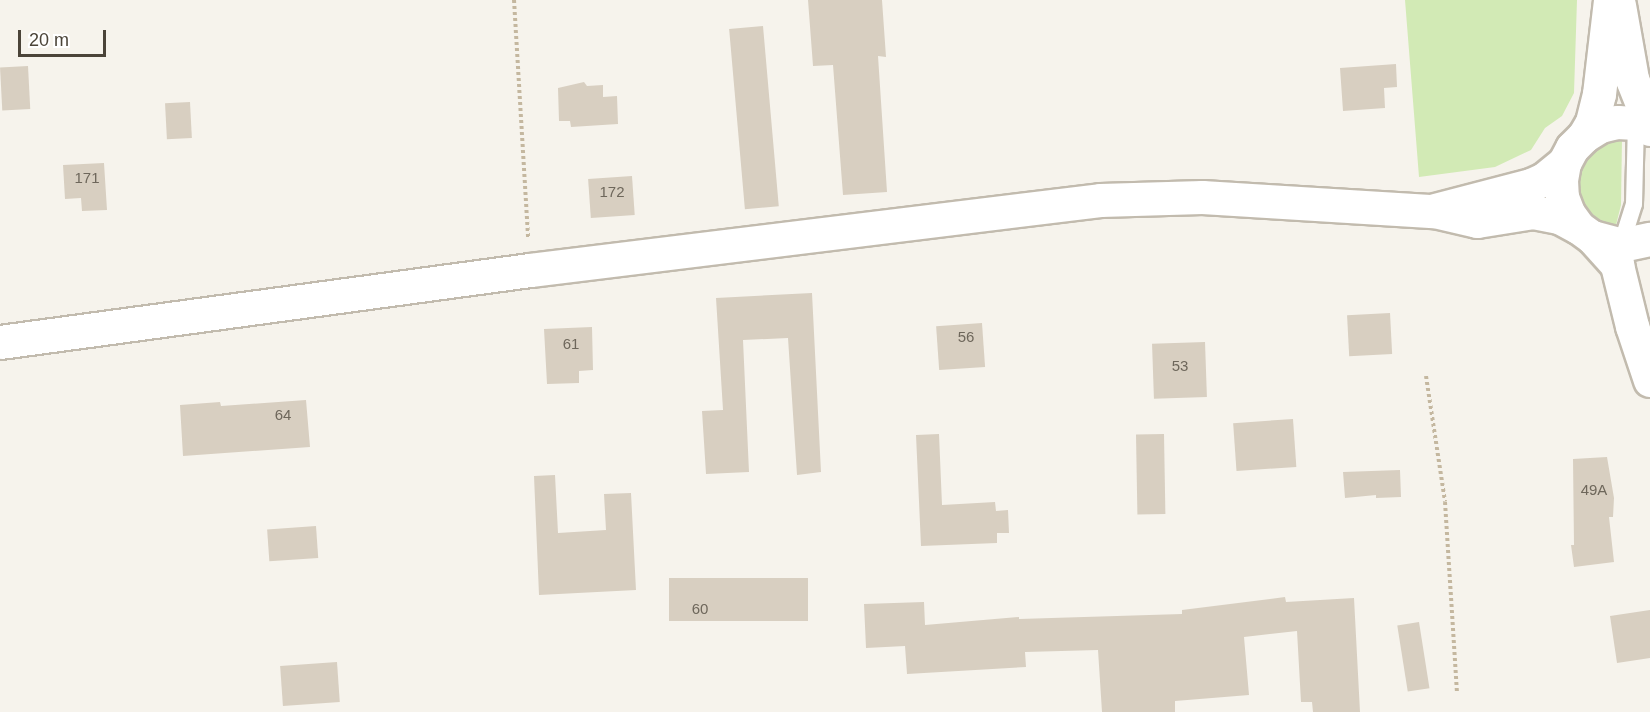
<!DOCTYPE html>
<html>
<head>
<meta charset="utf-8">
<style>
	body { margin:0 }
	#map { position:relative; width:1650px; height:712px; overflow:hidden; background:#f6f3ec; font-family:Arial,sans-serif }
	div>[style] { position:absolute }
	.green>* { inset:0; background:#d2eab5 }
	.building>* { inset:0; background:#d8cfc1; transform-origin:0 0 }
	.path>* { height:4px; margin-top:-2px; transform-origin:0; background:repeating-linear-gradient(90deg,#c4b79f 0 3px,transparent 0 6px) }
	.roads { filter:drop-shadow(2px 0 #c2bbae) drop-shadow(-2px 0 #c2bbae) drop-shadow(0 2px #c2bbae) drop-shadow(0 -2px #c2bbae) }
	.service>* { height:16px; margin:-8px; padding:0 8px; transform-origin:8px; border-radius:8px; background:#fff }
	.tertiary>* { height:33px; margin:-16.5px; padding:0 16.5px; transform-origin:16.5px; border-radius:16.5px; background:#fff }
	span { translate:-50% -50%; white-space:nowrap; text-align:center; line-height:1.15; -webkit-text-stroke:4.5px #fff; paint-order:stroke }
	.number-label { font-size:15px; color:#6e675b }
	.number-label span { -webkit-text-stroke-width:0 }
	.scale { position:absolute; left:18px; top:30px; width:88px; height:27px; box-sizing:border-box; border:3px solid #4b4439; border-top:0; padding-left:8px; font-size:18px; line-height:21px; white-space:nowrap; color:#4b4439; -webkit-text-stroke:4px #fff; paint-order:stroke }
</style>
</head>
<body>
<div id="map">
	<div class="green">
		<i style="clip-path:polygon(1405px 0,1577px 0,1574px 93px,1562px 116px,1545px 128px,1531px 150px,1495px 167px,1419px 177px)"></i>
		<i style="clip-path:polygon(1622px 138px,1621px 205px,1615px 229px,1593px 219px,1581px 207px,1575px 190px,1581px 161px,1598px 144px)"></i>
	</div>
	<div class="building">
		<i style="clip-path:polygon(808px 0,882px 0,886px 57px,878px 56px,887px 192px,843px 195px,833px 65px,813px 66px)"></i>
		<i style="left:763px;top:26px;width:181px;height:34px;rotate:85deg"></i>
		<i style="clip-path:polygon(1396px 64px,1397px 87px,1384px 88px,1385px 108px,1343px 111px,1340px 68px)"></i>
		<i style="left:28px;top:66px;width:43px;height:28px;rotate:87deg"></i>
		<i style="clip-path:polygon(584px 82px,587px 86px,603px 85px,603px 97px,617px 96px,618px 124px,571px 127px,570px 121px,559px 121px,558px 88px)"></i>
		<i style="left:190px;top:102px;width:36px;height:25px;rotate:87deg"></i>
		<i style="clip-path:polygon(104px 163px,107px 210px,82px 211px,81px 198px,65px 199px,63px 165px)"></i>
		<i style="left:632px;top:176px;width:39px;height:44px;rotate:86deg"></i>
		<i style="clip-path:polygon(812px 293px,821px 472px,797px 475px,788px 338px,743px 340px,749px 472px,706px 474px,702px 411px,723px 410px,716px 298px)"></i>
		<i style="left:1390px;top:313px;width:41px;height:43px;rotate:87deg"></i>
		<i style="left:982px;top:323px;width:44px;height:46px;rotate:86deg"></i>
		<i style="clip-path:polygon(592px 327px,593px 370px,579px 371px,579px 383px,547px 384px,544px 329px)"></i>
		<i style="left:1205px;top:342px;width:55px;height:53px;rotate:88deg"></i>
		<i style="clip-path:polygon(306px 400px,310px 447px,183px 456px,180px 405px,220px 402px,221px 406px)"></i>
		<i style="left:1293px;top:419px;width:48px;height:60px;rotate:86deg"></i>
		<i style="clip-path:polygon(939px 434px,942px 505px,995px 502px,996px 511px,1008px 510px,1009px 533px,997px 533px,997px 543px,921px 546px,916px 435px)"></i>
		<i style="left:1164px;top:434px;width:80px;height:28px;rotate:89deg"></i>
		<i style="clip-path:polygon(1607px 457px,1614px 498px,1613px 517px,1609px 517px,1614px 562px,1574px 567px,1571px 545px,1574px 545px,1573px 459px)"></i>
		<i style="clip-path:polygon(1400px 470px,1401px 497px,1376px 498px,1376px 495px,1345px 498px,1343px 472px)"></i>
		<i style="clip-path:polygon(555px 475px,558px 533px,606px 530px,604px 494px,631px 493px,636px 590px,539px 595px,534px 476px)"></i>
		<i style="left:316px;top:526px;width:32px;height:49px;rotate:86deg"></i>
		<i style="left:808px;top:578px;width:43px;height:139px;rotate:90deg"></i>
		<i style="clip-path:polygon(1285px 597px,1286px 602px,1354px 598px,1360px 712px,1313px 712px,1312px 702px,1301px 702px,1297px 631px,1244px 637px,1249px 695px,1175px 701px,1175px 712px,1102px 712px,1098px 650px,1025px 652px,1026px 667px,907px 674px,905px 646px,866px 648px,864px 604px,924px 602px,925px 625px,1019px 617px,1019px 619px,1182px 614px,1182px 610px)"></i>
		<i style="clip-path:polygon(1650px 610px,1650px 658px,1617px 663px,1610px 616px)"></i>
		<i style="left:1419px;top:622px;width:67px;height:22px;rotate:81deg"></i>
		<i style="left:337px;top:662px;width:40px;height:57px;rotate:86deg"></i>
	</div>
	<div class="path">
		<i style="left:514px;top:0;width:239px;rotate:86.6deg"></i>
		<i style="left:1426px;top:376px;width:127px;rotate:81.4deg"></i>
		<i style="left:1445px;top:502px;width:192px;rotate:86.4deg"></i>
	</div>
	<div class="roads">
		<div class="service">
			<i style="left:1621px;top:245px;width:43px;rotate:-72.4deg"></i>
			<i style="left:1634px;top:204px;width:81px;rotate:-88.6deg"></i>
		</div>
		<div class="tertiary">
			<i style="left:1619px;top:5px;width:75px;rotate:80deg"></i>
			<i style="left:1632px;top:79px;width:48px;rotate:68.2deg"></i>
			<i style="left:1650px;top:129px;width:15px;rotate:-157deg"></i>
			<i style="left:1636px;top:123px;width:19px;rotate:-177deg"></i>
			<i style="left:1617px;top:122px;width:17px;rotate:167deg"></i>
			<i style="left:1600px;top:126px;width:19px;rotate:148deg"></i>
			<i style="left:1584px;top:136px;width:17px;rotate:135deg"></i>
			<i style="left:1572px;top:148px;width:17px;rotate:118deg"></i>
			<i style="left:1564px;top:163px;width:17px;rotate:100deg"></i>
			<i style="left:1561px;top:180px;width:17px;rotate:87deg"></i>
			<i style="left:1562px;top:197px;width:17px;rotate:69deg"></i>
			<i style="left:1568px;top:213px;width:17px;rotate:54deg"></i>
			<i style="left:1578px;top:227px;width:17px;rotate:36deg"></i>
			<i style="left:1592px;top:237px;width:30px;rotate:15deg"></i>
			<i style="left:1621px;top:245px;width:30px;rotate:-12deg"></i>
			<i style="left:1584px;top:136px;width:16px;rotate:-60deg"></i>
			<i style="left:1592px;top:122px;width:29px;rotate:-76deg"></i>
			<i style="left:1599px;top:94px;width:95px;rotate:-83.3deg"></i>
			<i style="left:1435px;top:210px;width:99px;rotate:-14.6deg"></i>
			<i style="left:1531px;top:185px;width:14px;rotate:-25deg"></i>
			<i style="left:1544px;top:179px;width:26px;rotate:-39deg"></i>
			<i style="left:1592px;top:237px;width:38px;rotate:48deg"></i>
			<i style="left:1617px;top:265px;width:63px;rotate:76.2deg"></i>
			<i style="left:1632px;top:326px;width:57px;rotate:71.6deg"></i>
			<i style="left:0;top:342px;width:535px;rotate:-7.74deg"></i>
			<i style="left:530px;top:270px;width:574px;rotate:-7deg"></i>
			<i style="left:1100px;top:200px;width:102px;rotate:-1.7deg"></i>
			<i style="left:1202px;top:197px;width:232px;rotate:3.5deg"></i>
			<i style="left:1434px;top:211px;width:44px;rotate:13.1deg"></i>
			<i style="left:1477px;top:221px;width:57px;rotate:-9.1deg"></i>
			<i style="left:1533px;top:212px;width:26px;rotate:11deg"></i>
			<i style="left:1559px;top:217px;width:21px;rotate:28deg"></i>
		</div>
	</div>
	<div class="number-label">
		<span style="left:87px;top:178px">171</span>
		<span style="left:612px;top:192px">172</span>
		<span style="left:966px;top:337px">56</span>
		<span style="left:571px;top:344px">61</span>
		<span style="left:1180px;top:366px">53</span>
		<span style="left:283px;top:415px">64</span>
		<span style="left:1594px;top:490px">49A</span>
		<span style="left:700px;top:609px">60</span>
	</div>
	<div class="scale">20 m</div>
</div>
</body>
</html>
